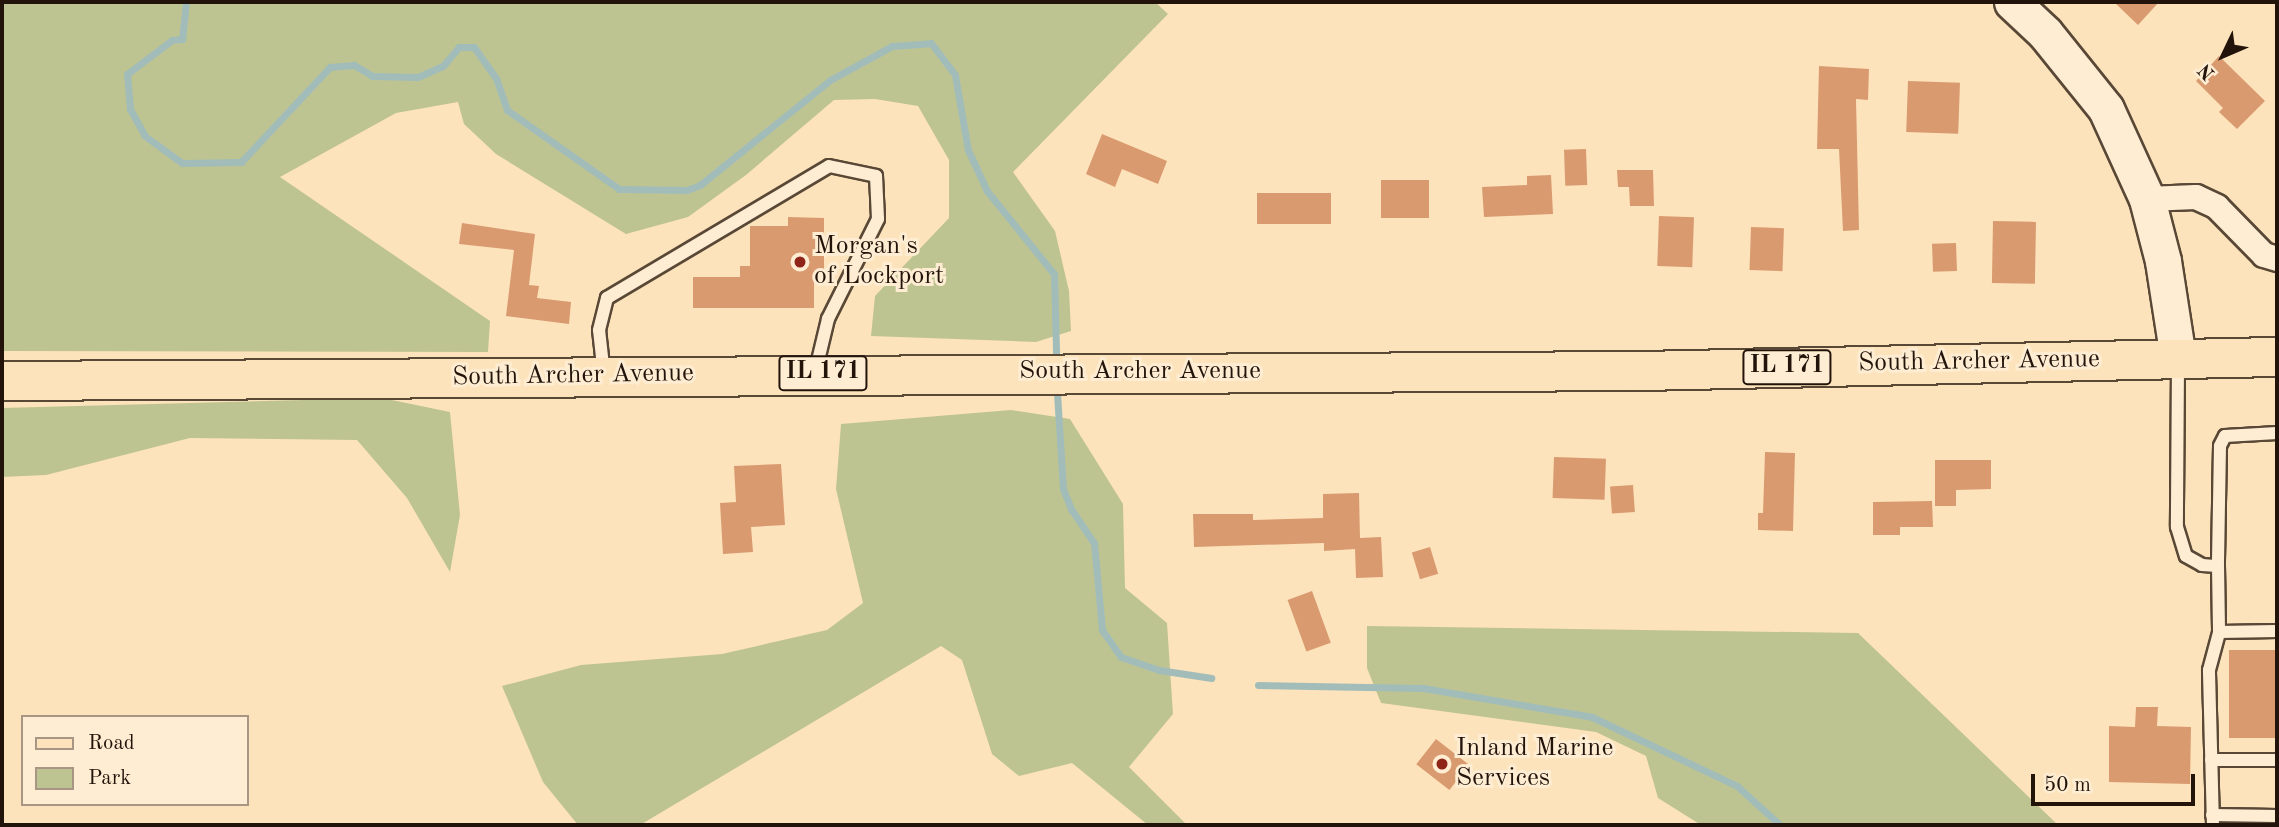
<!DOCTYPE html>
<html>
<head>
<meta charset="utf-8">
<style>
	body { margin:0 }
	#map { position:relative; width:2279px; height:827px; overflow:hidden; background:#fde3bb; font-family:"Old Standard TT",serif }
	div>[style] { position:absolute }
	.green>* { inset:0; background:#bec491 }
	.stream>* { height:7px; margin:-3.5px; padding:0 3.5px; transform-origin:3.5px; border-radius:3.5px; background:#a2bdb9 }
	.building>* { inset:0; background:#da9a6f; transform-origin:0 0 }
	.roads { filter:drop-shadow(2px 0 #594836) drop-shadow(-2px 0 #594836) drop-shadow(0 2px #594836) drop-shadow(0 -2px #594836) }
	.lane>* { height:12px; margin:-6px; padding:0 6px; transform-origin:6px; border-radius:6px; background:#feedd3 }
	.street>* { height:24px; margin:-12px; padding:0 12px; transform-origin:12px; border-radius:12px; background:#feedd3 }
	.secondary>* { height:35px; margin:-17.5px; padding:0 17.5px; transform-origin:17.5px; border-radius:17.5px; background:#feedd3 }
	.primary>* { height:38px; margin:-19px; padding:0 19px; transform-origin:19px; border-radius:19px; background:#fde3bb }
	.dots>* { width:19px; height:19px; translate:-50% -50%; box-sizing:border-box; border:4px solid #feedd3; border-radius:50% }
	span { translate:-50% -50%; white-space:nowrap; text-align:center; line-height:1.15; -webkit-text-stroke:6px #feedd3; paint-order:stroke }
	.shield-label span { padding:2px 5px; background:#feedd3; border:2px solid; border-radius:5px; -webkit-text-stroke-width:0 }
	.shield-label { font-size:24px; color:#22140a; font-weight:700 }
	.poi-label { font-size:26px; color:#22140a }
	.left { translate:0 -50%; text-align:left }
	.street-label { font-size:26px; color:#22140a }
	.frame { position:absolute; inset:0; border:4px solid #22140a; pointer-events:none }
	.legend { position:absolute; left:21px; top:715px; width:228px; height:91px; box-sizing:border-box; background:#feedd3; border:2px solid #a69683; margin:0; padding:9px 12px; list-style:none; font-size:21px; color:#22140a }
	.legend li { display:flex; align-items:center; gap:14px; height:35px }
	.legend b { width:35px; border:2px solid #a69683 }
	.north { position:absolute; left:2188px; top:21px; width:70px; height:70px; -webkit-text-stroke:5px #feedd3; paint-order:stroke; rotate:226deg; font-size:19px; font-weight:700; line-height:28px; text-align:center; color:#22140a }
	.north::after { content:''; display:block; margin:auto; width:24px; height:32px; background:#22140a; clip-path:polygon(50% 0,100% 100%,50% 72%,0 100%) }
	.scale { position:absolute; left:2031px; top:774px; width:164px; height:32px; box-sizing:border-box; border:4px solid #22140a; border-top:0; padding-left:9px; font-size:21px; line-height:24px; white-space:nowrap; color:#22140a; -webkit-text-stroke:5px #feedd3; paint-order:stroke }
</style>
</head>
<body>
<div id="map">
	<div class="green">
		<i style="clip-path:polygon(2px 2px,1155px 2px,1168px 14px,1013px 172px,1055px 231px,1069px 291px,1071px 331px,1036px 342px,871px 336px,875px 296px,949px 218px,949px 160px,918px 106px,875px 99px,834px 100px,746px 175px,688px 217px,626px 234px,496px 154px,464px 124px,458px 102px,396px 113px,280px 177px,490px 321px,488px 352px,2px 351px)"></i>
		<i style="clip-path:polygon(382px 398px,450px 412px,460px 515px,450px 572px,407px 498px,357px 440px,190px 438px,46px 475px,2px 477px,2px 408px)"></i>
		<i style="clip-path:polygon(1011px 410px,1070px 419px,1123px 504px,1125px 588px,1167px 623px,1173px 714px,1129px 767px,1187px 825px,1148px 825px,1072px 763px,1019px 776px,992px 754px,962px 660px,941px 646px,640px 825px,578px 825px,543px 782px,502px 686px,581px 665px,722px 654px,827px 630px,863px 603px,836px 489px,841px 424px)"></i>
		<i style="clip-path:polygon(1367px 626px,1858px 633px,2058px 825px,1701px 825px,1658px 798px,1646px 756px,1596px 732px,1381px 703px,1367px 668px)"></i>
	</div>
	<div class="stream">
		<i style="left:186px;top:2px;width:37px;rotate:96deg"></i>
		<i style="left:182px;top:39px;width:10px;rotate:174deg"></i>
		<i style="left:172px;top:40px;width:56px;rotate:142.9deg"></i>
		<i style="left:127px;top:74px;width:35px;rotate:85deg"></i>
		<i style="left:130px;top:109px;width:31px;rotate:61deg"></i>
		<i style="left:145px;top:136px;width:46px;rotate:36.1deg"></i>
		<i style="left:182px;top:163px;width:59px;rotate:-1deg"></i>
		<i style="left:241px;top:162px;width:130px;rotate:-46.9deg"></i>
		<i style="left:330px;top:67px;width:24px;rotate:-5deg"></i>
		<i style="left:354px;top:65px;width:21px;rotate:31deg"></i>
		<i style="left:372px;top:76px;width:46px;rotate:1.2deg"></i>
		<i style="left:418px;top:77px;width:27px;rotate:-24deg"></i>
		<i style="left:443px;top:66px;width:25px;rotate:-50deg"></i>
		<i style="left:459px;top:47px;width:15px"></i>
		<i style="left:474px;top:47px;width:38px;rotate:55deg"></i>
		<i style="left:496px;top:78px;width:34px;rotate:71deg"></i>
		<i style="left:507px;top:110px;width:137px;rotate:35.2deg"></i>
		<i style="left:619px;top:189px;width:68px;rotate:0.8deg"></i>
		<i style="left:687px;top:190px;width:14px;rotate:-21deg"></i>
		<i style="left:700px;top:185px;width:167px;rotate:-38.9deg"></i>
		<i style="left:830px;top:80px;width:71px;rotate:-28.7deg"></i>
		<i style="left:892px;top:46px;width:39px;rotate:-4deg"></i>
		<i style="left:931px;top:43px;width:40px;rotate:53deg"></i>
		<i style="left:955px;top:75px;width:76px;rotate:80.2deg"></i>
		<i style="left:968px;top:150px;width:45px;rotate:65.1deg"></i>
		<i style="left:987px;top:191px;width:107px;rotate:51.1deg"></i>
		<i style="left:1054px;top:274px;width:79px;rotate:88.5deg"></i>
		<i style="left:1057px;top:393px;width:96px;rotate:86.4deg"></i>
		<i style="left:1063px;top:489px;width:22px;rotate:68deg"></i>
		<i style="left:1071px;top:509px;width:41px;rotate:55.9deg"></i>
		<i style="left:1094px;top:543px;width:87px;rotate:84.7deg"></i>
		<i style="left:1102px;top:630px;width:33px;rotate:55deg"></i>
		<i style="left:1121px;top:657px;width:40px;rotate:18.9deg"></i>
		<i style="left:1159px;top:670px;width:53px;rotate:8.7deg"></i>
		<i style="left:1258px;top:685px;width:165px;rotate:1deg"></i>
		<i style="left:1423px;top:688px;width:171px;rotate:9.7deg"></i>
		<i style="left:1592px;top:717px;width:161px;rotate:25.4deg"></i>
		<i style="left:1737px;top:786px;width:58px;rotate:42.2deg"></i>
	</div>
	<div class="building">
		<i style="clip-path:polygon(2114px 2px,2159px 2px,2138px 25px)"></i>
		<i style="clip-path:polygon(2219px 56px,2265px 101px,2237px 129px,2219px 112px,2223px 108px,2196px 81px)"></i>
		<i style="clip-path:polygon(1819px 66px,1869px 69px,1868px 100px,1856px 99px,1859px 230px,1843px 231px,1839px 149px,1817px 149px)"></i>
		<i style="left:1908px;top:81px;width:52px;height:51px;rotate:2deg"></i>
		<i style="clip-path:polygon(1102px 134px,1167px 161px,1158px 184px,1122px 169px,1115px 187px,1086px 174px)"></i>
		<i style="left:1586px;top:149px;width:36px;height:22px;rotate:88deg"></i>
		<i style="clip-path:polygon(1617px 170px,1653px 170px,1654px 206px,1630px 206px,1629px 187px,1618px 187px)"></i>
		<i style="clip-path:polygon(1551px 175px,1553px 214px,1484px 217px,1482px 187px,1527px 185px,1527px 176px)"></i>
		<i style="left:1429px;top:180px;width:38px;height:48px;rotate:90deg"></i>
		<i style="left:1257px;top:193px;width:74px;height:31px"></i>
		<i style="left:1659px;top:216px;width:35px;height:50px;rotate:2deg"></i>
		<i style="clip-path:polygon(788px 217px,824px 218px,824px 277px,814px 277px,814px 308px,693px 308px,693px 277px,740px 277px,740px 266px,750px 266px,750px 226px,788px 226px)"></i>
		<i style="left:1993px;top:221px;width:43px;height:62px;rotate:1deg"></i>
		<i style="clip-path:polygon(462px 223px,535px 234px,529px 285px,539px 286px,537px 298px,571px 302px,569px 324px,506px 316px,514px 250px,459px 244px)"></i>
		<i style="left:1751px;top:227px;width:33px;height:43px;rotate:2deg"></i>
		<i style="left:1956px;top:243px;width:28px;height:24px;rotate:88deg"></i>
		<i style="clip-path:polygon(1765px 452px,1795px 453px,1793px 531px,1758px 530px,1758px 513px,1763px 513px)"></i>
		<i style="left:1554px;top:457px;width:52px;height:41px;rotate:2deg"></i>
		<i style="clip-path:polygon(1935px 460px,1991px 460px,1991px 489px,1956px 490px,1956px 506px,1935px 506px)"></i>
		<i style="clip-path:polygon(781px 464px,785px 525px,751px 527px,753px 552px,723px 554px,720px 503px,736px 502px,734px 466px)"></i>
		<i style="left:1633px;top:485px;width:27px;height:23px;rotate:86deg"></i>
		<i style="clip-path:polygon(1359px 493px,1360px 538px,1381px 537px,1383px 577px,1356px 578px,1355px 549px,1324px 551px,1324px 543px,1194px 547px,1193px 514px,1253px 514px,1253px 520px,1323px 518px,1323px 494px)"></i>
		<i style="clip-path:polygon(1932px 501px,1933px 527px,1900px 527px,1900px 535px,1873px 535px,1873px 502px)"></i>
		<i style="left:1430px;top:547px;width:28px;height:19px;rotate:73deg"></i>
		<i style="left:1312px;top:591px;width:55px;height:26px;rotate:70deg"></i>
		<i style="left:2229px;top:650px;width:48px;height:88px"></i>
		<i style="clip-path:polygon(2136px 707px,2158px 707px,2157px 726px,2191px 727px,2190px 784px,2109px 782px,2109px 726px,2135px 727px)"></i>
		<i style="left:1436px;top:739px;width:42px;height:32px;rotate:38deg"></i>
	</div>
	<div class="roads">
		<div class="lane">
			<i style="left:2178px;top:364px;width:163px;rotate:90.4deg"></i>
			<i style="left:2177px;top:527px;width:30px;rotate:73deg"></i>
			<i style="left:2186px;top:556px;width:18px;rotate:29deg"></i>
			<i style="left:2202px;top:565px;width:16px;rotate:4deg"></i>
			<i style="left:604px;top:375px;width:45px;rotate:-96.3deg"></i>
			<i style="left:599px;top:330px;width:33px;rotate:-76deg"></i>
			<i style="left:607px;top:298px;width:258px;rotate:-30.7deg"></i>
			<i style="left:829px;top:166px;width:48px;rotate:12deg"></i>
			<i style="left:876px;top:176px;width:43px;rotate:87.3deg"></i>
			<i style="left:878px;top:219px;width:112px;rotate:116.6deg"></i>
			<i style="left:828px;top:319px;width:56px;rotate:103.5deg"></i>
			<i style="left:2277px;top:433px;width:52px;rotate:176.7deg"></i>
			<i style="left:2225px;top:436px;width:11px;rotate:117deg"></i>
			<i style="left:2220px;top:446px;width:120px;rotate:91deg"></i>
			<i style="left:2218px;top:566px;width:66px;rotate:89.1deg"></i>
			<i style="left:2219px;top:632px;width:58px;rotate:-1deg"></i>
			<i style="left:2211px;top:760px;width:66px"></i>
			<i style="left:2212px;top:815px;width:65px;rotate:0.9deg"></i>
			<i style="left:2213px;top:825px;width:155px;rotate:-91.5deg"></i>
			<i style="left:2209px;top:670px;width:39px;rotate:-75deg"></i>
		</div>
		<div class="street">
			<i style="left:2147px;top:199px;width:49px;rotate:-2.3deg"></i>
			<i style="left:2196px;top:197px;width:23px;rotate:25deg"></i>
			<i style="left:2217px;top:207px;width:67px;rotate:45.6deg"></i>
			<i style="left:2264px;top:255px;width:14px;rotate:17deg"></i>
		</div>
		<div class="secondary">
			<i style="left:2012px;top:2px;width:45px;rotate:43.2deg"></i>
			<i style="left:2045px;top:33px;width:97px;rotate:51.2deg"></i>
			<i style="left:2106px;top:109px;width:99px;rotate:65.5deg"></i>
			<i style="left:2147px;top:199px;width:64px;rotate:75.5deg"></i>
			<i style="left:2163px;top:261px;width:98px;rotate:81.2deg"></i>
		</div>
		<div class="primary">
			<i style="left:2px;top:381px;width:1641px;rotate:-0.35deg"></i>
			<i style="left:1643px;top:371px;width:634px;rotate:-1.27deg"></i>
		</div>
	</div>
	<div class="dots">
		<i style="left:800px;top:262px;background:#8f2418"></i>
		<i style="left:1442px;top:764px;background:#8f2418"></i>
	</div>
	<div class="shield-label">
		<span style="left:1787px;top:367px">IL 171</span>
		<span style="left:823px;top:373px">IL 171</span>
	</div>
	<div class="poi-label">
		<span class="left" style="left:814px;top:262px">Morgan's<br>of Lockport</span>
		<span class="left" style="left:1456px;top:764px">Inland Marine<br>Services</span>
	</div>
	<div class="street-label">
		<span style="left:1979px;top:362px;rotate:-1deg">South Archer Avenue</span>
		<span style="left:1140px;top:372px">South Archer Avenue</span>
		<span style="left:573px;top:376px;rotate:-1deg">South Archer Avenue</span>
	</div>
	<div class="frame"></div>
	<ul class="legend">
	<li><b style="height:9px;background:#fde3bb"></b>Road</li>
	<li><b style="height:19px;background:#bec491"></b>Park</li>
	</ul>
	<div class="north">N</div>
	<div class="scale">50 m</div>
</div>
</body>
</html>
